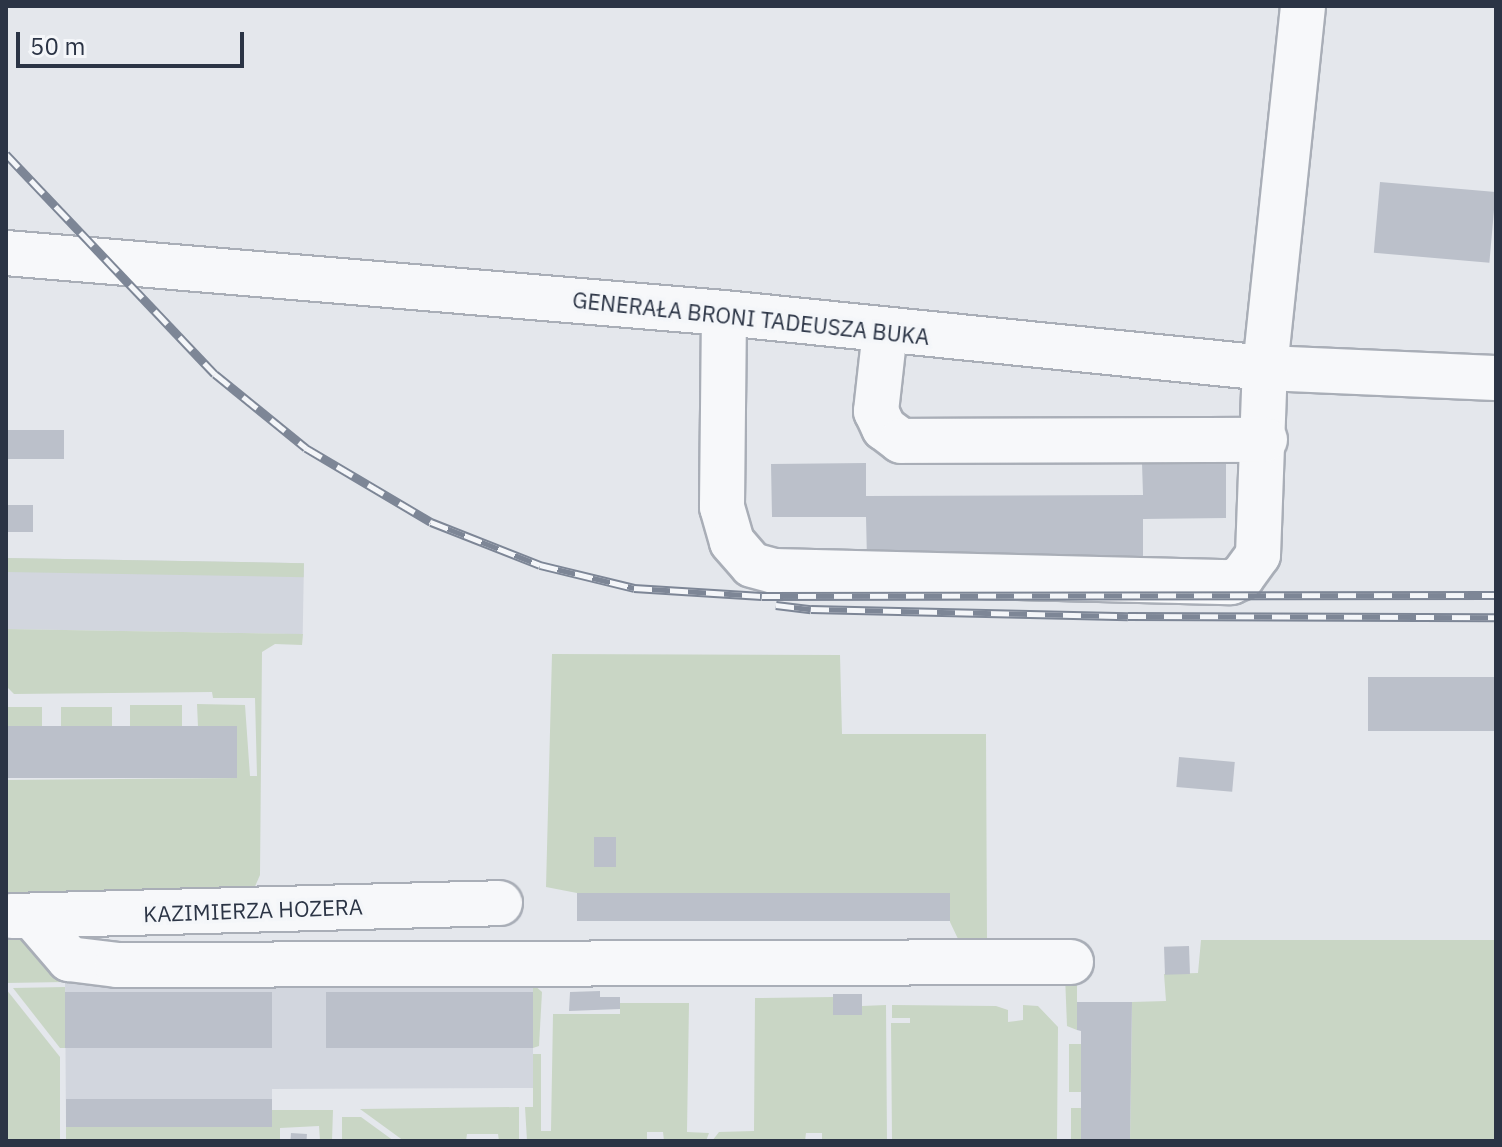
<!DOCTYPE html>
<html>
<head>
<meta charset="utf-8">
<style>
	body { margin:0 }
	#map { position:relative; width:1502px; height:1147px; overflow:hidden; background:#e4e7ec; font-family:"IBM Plex Sans",sans-serif }
	div>[style] { position:absolute }
	.built>* { inset:0; background:#d2d6de; transform-origin:0 0 }
	.green>* { inset:0; background:#c9d6c5; transform-origin:0 0 }
	.building>* { inset:0; background:#bbc0ca; transform-origin:0 0 }
	.roads { filter:drop-shadow(2px 0 #a9aeb7) drop-shadow(-2px 0 #a9aeb7) drop-shadow(0 2px #a9aeb7) drop-shadow(0 -2px #a9aeb7) }
	.minor>* { height:44px; margin:-22px; padding:0 22px; transform-origin:22px; border-radius:22px; background:#f7f8fa }
	.rail>* { height:9px; margin-top:-4.5px; transform-origin:0; background:repeating-linear-gradient(90deg,#f4f6f9 0 18px,#7d8696 0 36px); box-sizing:border-box; border-block:2px solid #7d8696 }
	span { translate:-50% -50%; white-space:nowrap; text-align:center; line-height:1.15; -webkit-text-stroke:7px #f4f6f9; paint-order:stroke }
	.street-label { font-size:22px; color:#2b3445 }
	.frame { position:absolute; inset:0; border:8px solid #2b3445; pointer-events:none }
	.scale { position:absolute; left:16px; top:32px; width:228px; height:36px; box-sizing:border-box; border:4px solid #2b3445; border-top:0; padding-left:10px; font-size:24px; line-height:28px; white-space:nowrap; color:#2b3445; -webkit-text-stroke:6px #f4f6f9; paint-order:stroke }
</style>
</head>
<body>
<div id="map">
	<div class="built">
		<i style="left:6px;top:558px;width:298px;height:71px;rotate:1deg"></i>
		<i style="clip-path:polygon(65px 974px,533px 984px,533px 1088px,272px 1089px,272px 1127px,66px 1127px)"></i>
	</div>
	<div class="green">
		<i style="left:6px;top:558px;width:298px;height:14px;rotate:1deg"></i>
		<i style="clip-path:polygon(6px 629px,303px 634px,302px 645px,275px 644px,262px 652px,260px 875px,253px 891px,6px 893px,6px 780px,237px 778px,198px 727px,197px 704px,245px 705px,250px 776px,257px 776px,255px 698px,213px 698px,212px 692px,14px 694px,6px 686px)"></i>
		<i style="clip-path:polygon(evenodd,552px 654px,840px 655px,842px 734px,986px 734px,987px 940px,959px 941px,950px 922px,950px 894px,577px 893px,546px 887px,552px 654px,616px 837px,616px 867px,595px 867px,594px 838px,616px 837px)"></i>
		<i style="left:182px;top:705px;width:22px;height:52px;rotate:90deg"></i>
		<i style="left:6px;top:707px;width:36px;height:21px"></i>
		<i style="left:61px;top:707px;width:51px;height:21px"></i>
		<i style="clip-path:polygon(6px 930px,26px 940px,58px 969px,65px 982px,6px 983px)"></i>
		<i style="clip-path:polygon(1201px 940px,1496px 940px,1496px 1141px,1130px 1141px,1132px 1002px,1166px 1001px,1164px 974px,1198px 973px)"></i>
		<i style="clip-path:polygon(1065px 975px,1077px 975px,1077px 1030px,1067px 1026px)"></i>
		<i style="clip-path:polygon(533px 984px,542px 992px,539px 1046px,533px 1048px)"></i>
		<i style="clip-path:polygon(65px 987px,65px 1048px,60px 1048px,13px 988px)"></i>
		<i style="clip-path:polygon(6px 989px,60px 1057px,60px 1141px,6px 1141px)"></i>
		<i style="clip-path:polygon(833px 997px,833px 1015px,861px 1015px,862px 1006px,886px 1005px,887px 1141px,822px 1141px,822px 1133px,806px 1133px,805px 1141px,712px 1141px,719px 1132px,754px 1131px,755px 998px)"></i>
		<i style="clip-path:polygon(620px 1003px,689px 1003px,687px 1132px,709px 1133px,706px 1141px,664px 1141px,663px 1132px,647px 1132px,647px 1141px,527px 1141px,525px 1107px,533px 1107px,533px 1054px,541px 1054px,541px 1131px,551px 1131px,553px 1014px,620px 1014px)"></i>
		<i style="clip-path:polygon(892px 1005px,996px 1006px,1008px 1010px,1008px 1022px,1023px 1020px,1023px 1005px,1038px 1006px,1058px 1027px,1057px 1141px,892px 1141px,891px 1023px,910px 1023px,910px 1018px,892px 1018px)"></i>
		<i style="left:1069px;top:1044px;width:12px;height:48px"></i>
		<i style="clip-path:polygon(519px 1107px,519px 1141px,499px 1141px,498px 1134px,467px 1134px,466px 1141px,404px 1141px,360px 1109px)"></i>
		<i style="left:1071px;top:1108px;width:10px;height:33px"></i>
		<i style="clip-path:polygon(272px 1110px,333px 1110px,332px 1141px,320px 1141px,319px 1126px,280px 1128px,280px 1141px,66px 1141px,66px 1127px,271px 1127px)"></i>
		<i style="clip-path:polygon(342px 1117px,361px 1117px,394px 1141px,342px 1141px)"></i>
	</div>
	<div class="building">
		<i style="left:1380px;top:182px;width:116px;height:71px;rotate:5deg"></i>
		<i style="left:6px;top:430px;width:58px;height:29px"></i>
		<i style="clip-path:polygon(866px 463px,866px 496px,1143px 495px,1142px 463px,1226px 463px,1226px 518px,1143px 519px,1143px 559px,867px 560px,866px 517px,772px 517px,771px 464px)"></i>
		<i style="left:6px;top:505px;width:27px;height:27px"></i>
		<i style="left:1496px;top:677px;width:54px;height:128px;rotate:90deg"></i>
		<i style="left:237px;top:726px;width:52px;height:231px;rotate:90deg"></i>
		<i style="left:1179px;top:757px;width:56px;height:30px;rotate:5deg"></i>
		<i style="left:616px;top:837px;width:30px;height:22px;rotate:90deg"></i>
		<i style="left:577px;top:893px;width:373px;height:28px"></i>
		<i style="left:1189px;top:946px;width:28px;height:25px;rotate:88deg"></i>
		<i style="clip-path:polygon(600px 991px,600px 997px,620px 997px,620px 1009px,569px 1011px,570px 992px)"></i>
		<i style="left:65px;top:992px;width:207px;height:56px"></i>
		<i style="left:533px;top:992px;width:56px;height:207px;rotate:90deg"></i>
		<i style="left:862px;top:994px;width:21px;height:29px;rotate:90deg"></i>
		<i style="clip-path:polygon(1077px 1002px,1132px 1002px,1130px 1141px,1081px 1141px,1081px 1031px,1077px 1030px)"></i>
		<i style="left:66px;top:1099px;width:206px;height:28px"></i>
		<i style="left:291px;top:1133px;width:16px;height:8px;rotate:4deg"></i>
	</div>
	<div class="roads">
		<div class="minor">
			<i style="left:6px;top:253px;width:721px;rotate:4.78deg"></i>
			<i style="left:724px;top:313px;width:544px;rotate:5.8deg"></i>
			<i style="left:1265px;top:368px;width:231px;rotate:2.5deg"></i>
			<i style="left:724px;top:313px;width:194px;rotate:90.6deg"></i>
			<i style="left:722px;top:507px;width:36px;rotate:74deg"></i>
			<i style="left:732px;top:542px;width:30px;rotate:49deg"></i>
			<i style="left:752px;top:565px;width:23px;rotate:15deg"></i>
			<i style="left:774px;top:571px;width:457px;rotate:1.4deg"></i>
			<i style="left:1231px;top:582px;width:12px;rotate:-24deg"></i>
			<i style="left:1242px;top:577px;width:27px;rotate:-54deg"></i>
			<i style="left:1258px;top:555px;width:187px;rotate:-87.9deg"></i>
			<i style="left:1265px;top:368px;width:364px;rotate:-84deg"></i>
			<i style="left:885px;top:331px;width:81px;rotate:96.4deg"></i>
			<i style="left:876px;top:411px;width:19px;rotate:65deg"></i>
			<i style="left:884px;top:428px;width:21px;rotate:37deg"></i>
			<i style="left:901px;top:441px;width:364px;rotate:-0.2deg"></i>
			<i style="left:11px;top:916px;width:489px;rotate:-1.5deg"></i>
			<i style="left:32px;top:916px;width:57px;rotate:49.3deg"></i>
			<i style="left:69px;top:959px;width:48px;rotate:7.1deg"></i>
			<i style="left:117px;top:965px;width:954px;rotate:-0.18deg"></i>
		</div>
	</div>
	<div class="rail">
		<i style="left:6px;top:154px;width:303px;rotate:46.5deg"></i>
		<i style="left:215px;top:374px;width:117px;rotate:39.1deg"></i>
		<i style="left:306px;top:448px;width:145px;rotate:30.6deg"></i>
		<i style="left:431px;top:522px;width:117px;rotate:21.5deg"></i>
		<i style="left:540px;top:565px;width:97px;rotate:13.7deg"></i>
		<i style="left:634px;top:588px;width:128px;rotate:3.6deg"></i>
		<i style="left:762px;top:596px;width:734px;rotate:-0.08deg"></i>
		<i style="left:776px;top:605px;width:35px;rotate:7deg"></i>
		<i style="left:811px;top:609px;width:317px;rotate:1.3deg"></i>
		<i style="left:1128px;top:616px;width:368px;rotate:0.2deg"></i>
	</div>
	<div class="street-label">
		<span style="left:751px;top:318px;rotate:6deg">GENERAŁA BRONI TADEUSZA BUKA</span>
		<span style="left:253px;top:910px;rotate:-2deg">KAZIMIERZA HOZERA</span>
	</div>
	<div class="frame"></div>
	<div class="scale">50 m</div>
</div>
</body>
</html>
